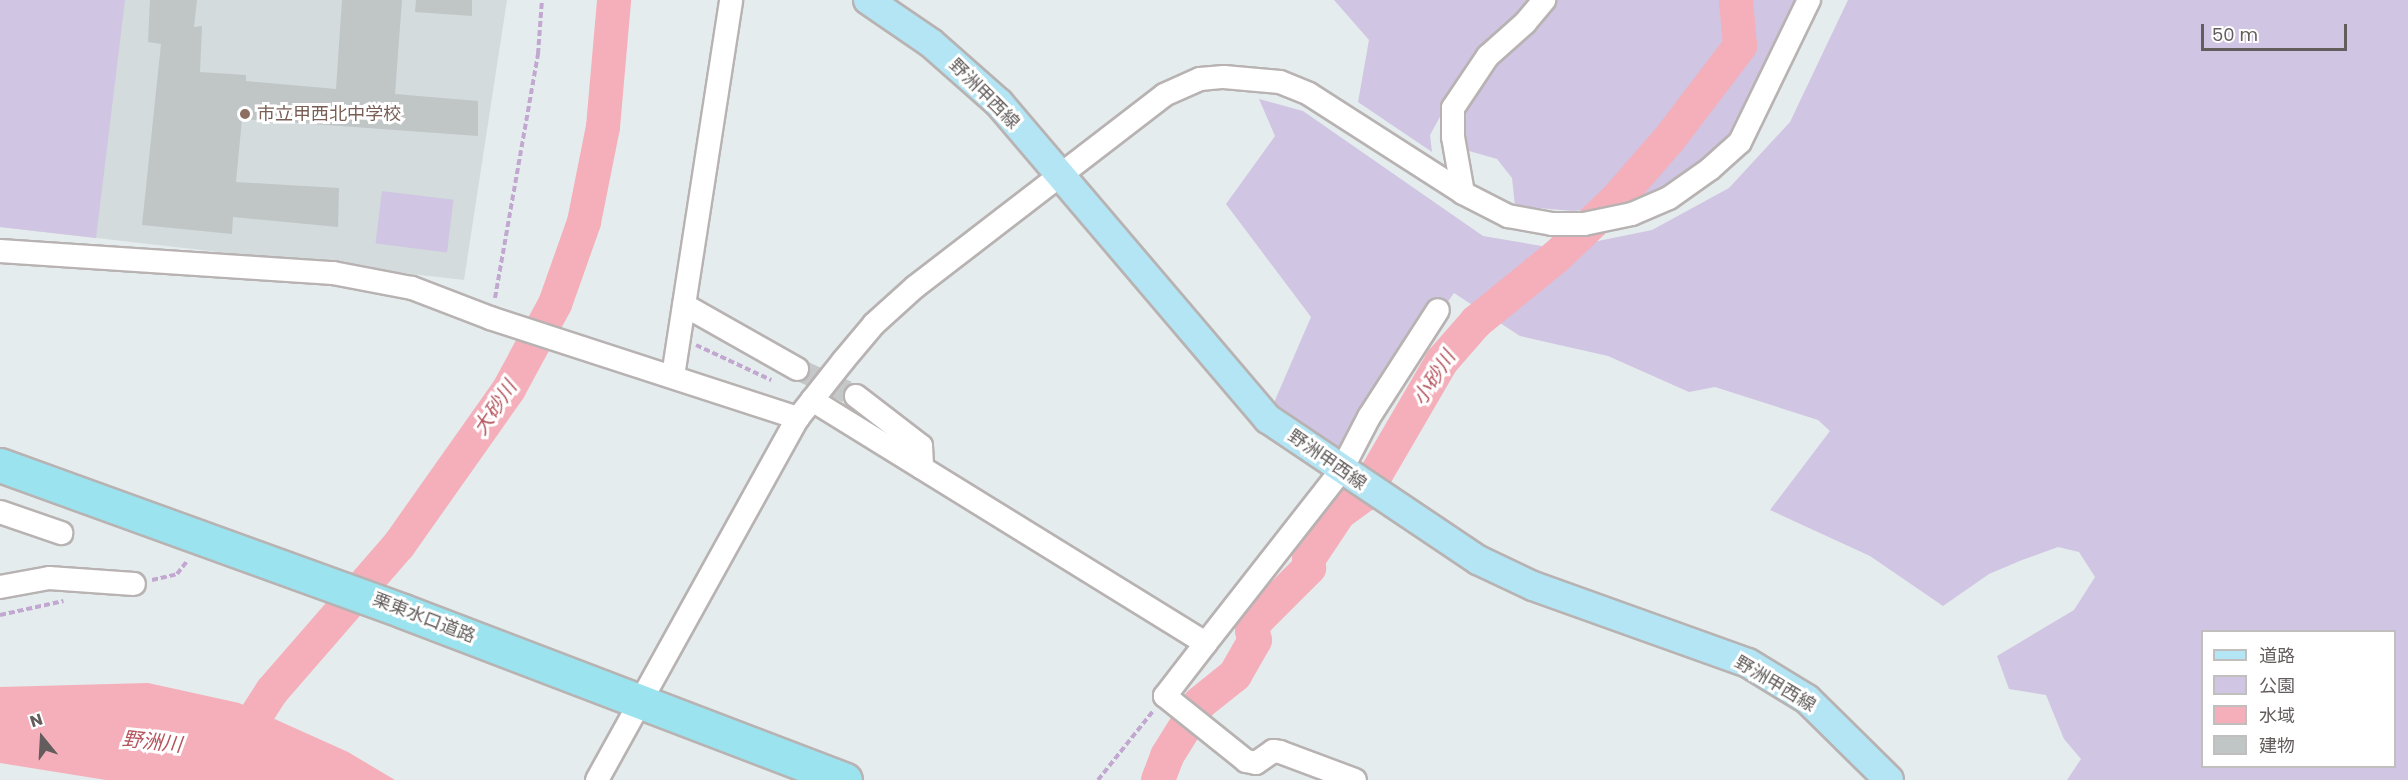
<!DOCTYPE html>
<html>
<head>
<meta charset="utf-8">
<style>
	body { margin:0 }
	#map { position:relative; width:2408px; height:780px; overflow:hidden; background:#e5eced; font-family:Poppins,"Noto Sans JP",sans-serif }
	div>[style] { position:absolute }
	.education>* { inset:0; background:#d4dbdd }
	.green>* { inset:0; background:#d0c5e2; transform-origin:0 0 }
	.water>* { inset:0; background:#f4afba }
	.river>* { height:34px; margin:-17px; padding:0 17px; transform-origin:17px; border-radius:17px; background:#f4afba }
	.building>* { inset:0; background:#c0c5c6 }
	.minor-tunnel>* { height:22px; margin-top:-11px; transform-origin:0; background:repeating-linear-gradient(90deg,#c5c8c9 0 22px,transparent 0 33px) }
	.path>* { height:4px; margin-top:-2px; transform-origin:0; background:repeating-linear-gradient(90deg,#c2a8d0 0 6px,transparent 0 9px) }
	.roads { filter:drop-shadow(2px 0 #b8b3b2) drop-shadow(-2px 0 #b8b3b2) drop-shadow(0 2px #b8b3b2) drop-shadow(0 -2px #b8b3b2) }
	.minor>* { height:22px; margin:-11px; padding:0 11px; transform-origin:11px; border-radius:11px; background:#fff }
	.major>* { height:28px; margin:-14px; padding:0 14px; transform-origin:14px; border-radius:14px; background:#b3e5f4 }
	.highway>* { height:33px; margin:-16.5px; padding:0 16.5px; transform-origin:16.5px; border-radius:16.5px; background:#9ae3ef }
	.dots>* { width:16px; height:16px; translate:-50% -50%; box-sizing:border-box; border:3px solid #fff; border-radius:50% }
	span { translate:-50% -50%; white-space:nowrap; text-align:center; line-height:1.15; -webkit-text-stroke:6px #fff; paint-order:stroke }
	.street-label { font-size:18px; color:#645d5d }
	.education-label { font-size:18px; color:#785e54 }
	.left { translate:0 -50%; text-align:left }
	.water-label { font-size:20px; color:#b4545d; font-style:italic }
	.legend { position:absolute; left:2201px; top:630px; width:195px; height:138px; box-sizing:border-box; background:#fff; border:2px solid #c1bebe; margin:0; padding:8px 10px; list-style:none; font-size:18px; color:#645d5d }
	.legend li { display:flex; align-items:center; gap:12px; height:30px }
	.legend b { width:30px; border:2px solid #c1bebe }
	.north { position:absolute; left:12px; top:708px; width:60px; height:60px; -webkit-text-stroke:4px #fff; paint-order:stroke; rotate:342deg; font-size:16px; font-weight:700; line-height:24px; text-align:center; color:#645d5d }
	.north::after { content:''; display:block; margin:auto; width:21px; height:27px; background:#645d5d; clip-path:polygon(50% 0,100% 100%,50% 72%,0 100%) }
	.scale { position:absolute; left:2201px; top:24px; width:146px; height:27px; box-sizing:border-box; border:3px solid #645d5d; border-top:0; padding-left:8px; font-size:18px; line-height:21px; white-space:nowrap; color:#645d5d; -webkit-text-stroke:4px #fff; paint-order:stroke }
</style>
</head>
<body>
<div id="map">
	<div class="education">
		<i style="clip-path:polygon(0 0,507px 0,464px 280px,0 227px)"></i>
	</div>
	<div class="green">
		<i style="clip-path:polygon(0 0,125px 0,96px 238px,0 227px)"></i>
		<i style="clip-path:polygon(1334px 0,1798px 0,1750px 105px,1718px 148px,1673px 185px,1624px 207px,1573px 211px,1515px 206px,1512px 178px,1497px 159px,1469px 151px,1460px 123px,1471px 93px,1452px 95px,1430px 135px,1432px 152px,1358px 102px,1369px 40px)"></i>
		<i style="clip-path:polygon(evenodd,1848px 0,2408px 0,2408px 780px,2067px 780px,2081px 759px,2064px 739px,2046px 695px,2009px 689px,1997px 656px,2074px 610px,2095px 577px,2079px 552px,2058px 547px,2022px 560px,1989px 574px,1943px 606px,1870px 556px,1770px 510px,1830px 431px,1818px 420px,1715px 387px,1689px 392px,1608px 356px,1520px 336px,1454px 293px,1343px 450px,1273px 405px,1311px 317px,1226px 204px,1275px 136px,1259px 99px,1303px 111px,1483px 236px,1559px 249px,1652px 230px,1729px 188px,1790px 122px,1848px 0,2202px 632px,2394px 632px,2394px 766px,2202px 766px,2202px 632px)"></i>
		<i style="left:382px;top:191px;width:72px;height:53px;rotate:7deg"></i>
	</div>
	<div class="water">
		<i style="clip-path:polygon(148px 683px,239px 703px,348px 752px,395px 780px,106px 780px,0 763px,0 687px)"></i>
	</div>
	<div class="river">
		<i style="left:234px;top:750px;width:70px;rotate:-57.2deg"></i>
		<i style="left:272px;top:691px;width:194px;rotate:-49deg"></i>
		<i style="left:399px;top:545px;width:191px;rotate:-54.8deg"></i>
		<i style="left:509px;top:389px;width:97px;rotate:-61.6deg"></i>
		<i style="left:555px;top:304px;width:87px;rotate:-70.5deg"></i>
		<i style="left:584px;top:222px;width:97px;rotate:-78.7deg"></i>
		<i style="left:603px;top:127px;width:127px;rotate:-85deg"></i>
		<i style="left:1158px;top:780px;width:26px;rotate:-69deg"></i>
		<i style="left:1167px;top:756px;width:62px;rotate:-58.1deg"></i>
		<i style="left:1200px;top:703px;width:45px;rotate:-38.7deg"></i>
		<i style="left:1235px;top:675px;width:40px;rotate:-60.3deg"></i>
		<i style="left:1255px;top:640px;width:9px;rotate:-108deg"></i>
		<i style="left:1252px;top:631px;width:12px;rotate:-66deg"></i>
		<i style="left:1257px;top:620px;width:74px;rotate:-45deg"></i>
		<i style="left:1309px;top:568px;width:10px;rotate:-90deg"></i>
		<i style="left:1309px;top:558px;width:54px;rotate:-56.3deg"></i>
		<i style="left:1339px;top:513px;width:31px;rotate:-36deg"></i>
		<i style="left:1364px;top:495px;width:155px;rotate:-59.8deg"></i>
		<i style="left:1442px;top:361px;width:52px;rotate:-48.9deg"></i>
		<i style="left:1476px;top:322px;width:103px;rotate:-39.1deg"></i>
		<i style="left:1556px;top:257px;width:84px;rotate:-43.6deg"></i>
		<i style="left:1617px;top:199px;width:81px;rotate:-49deg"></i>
		<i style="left:1670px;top:138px;width:116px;rotate:-52.7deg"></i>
		<i style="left:1740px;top:46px;width:46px;rotate:-95deg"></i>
	</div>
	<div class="building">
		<i style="clip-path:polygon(150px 0,197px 0,194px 27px,202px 26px,200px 72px,246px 75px,246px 81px,336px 89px,342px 0,402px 0,395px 94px,478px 101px,478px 136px,242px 119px,236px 182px,339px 188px,338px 227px,233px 217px,232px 234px,142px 225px,161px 44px,148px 42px)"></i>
		<i style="clip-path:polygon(416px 0,472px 0,472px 16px,415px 12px)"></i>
	</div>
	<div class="minor-tunnel">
		<i style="left:797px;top:369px;width:65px;rotate:24.6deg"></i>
	</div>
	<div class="path">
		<i style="left:495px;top:298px;width:248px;rotate:-80deg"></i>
		<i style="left:538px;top:54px;width:54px;rotate:-85.8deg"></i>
		<i style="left:696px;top:345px;width:83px;rotate:25deg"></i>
		<i style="left:152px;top:580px;width:26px;rotate:-13deg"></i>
		<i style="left:177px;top:574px;width:18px;rotate:-52deg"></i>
		<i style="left:0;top:615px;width:65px;rotate:-12.5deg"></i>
		<i style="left:1098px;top:780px;width:88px;rotate:-51.4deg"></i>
	</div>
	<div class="roads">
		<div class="minor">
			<i style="left:1463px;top:193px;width:57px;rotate:-100.1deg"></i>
			<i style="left:1453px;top:137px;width:29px;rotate:-90deg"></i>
			<i style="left:1453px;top:108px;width:63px;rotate:-56.1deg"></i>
			<i style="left:1488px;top:56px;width:50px;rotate:-41.7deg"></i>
			<i style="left:1525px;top:23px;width:30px;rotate:-50deg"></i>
			<i style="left:0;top:251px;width:334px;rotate:3.8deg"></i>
			<i style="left:333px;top:273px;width:80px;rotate:10.8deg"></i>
			<i style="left:412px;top:288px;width:84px;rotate:21deg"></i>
			<i style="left:490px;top:318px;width:324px;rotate:18deg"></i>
			<i style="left:684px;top:305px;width:130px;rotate:29.5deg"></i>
			<i style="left:673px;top:376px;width:380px;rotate:-81.2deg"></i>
			<i style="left:856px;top:396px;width:82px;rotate:37.6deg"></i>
			<i style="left:921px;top:446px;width:22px;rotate:87deg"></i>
			<i style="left:812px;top:400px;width:463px;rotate:31.7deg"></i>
			<i style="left:1206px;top:643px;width:67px;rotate:127.7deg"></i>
			<i style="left:1165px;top:696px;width:104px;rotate:38.7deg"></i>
			<i style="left:1246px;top:761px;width:10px;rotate:11deg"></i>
			<i style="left:1256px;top:763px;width:21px;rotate:-35deg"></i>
			<i style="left:1273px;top:751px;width:7px;rotate:8deg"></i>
			<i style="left:1280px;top:752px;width:80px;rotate:20.5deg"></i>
			<i style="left:0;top:512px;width:65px;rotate:19deg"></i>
			<i style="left:0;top:587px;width:50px;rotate:-10.4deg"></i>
			<i style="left:49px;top:578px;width:85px;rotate:4deg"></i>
			<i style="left:1206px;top:643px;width:219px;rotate:-51.9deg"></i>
			<i style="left:1341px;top:471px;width:61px;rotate:-62.6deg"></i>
			<i style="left:1369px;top:417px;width:127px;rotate:-57.2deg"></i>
			<i style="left:597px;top:780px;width:414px;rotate:-61deg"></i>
			<i style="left:798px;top:418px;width:73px;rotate:-51.7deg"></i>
			<i style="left:843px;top:361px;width:48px;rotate:-50deg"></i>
			<i style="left:874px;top:324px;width:55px;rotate:-42.1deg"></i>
			<i style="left:915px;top:287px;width:314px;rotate:-37.6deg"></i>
			<i style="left:1164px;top:95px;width:39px;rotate:-24deg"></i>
			<i style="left:1200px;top:79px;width:24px;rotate:-5deg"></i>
			<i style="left:1224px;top:77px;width:56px;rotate:5.1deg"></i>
			<i style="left:1280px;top:82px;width:31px;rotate:22deg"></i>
			<i style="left:1309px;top:94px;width:183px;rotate:32.7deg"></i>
			<i style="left:1463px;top:193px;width:51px;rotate:27.1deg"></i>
			<i style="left:1508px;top:216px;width:45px;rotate:10.3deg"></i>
			<i style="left:1552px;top:224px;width:32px"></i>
			<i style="left:1584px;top:224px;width:49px;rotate:-11.8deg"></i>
			<i style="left:1632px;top:214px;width:40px;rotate:-23.4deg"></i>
			<i style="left:1669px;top:198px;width:50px;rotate:-35.3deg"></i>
			<i style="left:1710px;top:169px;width:40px;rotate:-42deg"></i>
			<i style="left:1740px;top:142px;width:158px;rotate:-64.1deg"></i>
		</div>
		<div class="major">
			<i style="left:868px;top:0;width:76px;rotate:34.3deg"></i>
			<i style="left:931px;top:43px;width:91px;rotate:41.4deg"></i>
			<i style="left:999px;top:103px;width:415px;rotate:49.6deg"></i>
			<i style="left:1268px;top:419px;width:253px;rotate:33.9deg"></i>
			<i style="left:1478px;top:560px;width:61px;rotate:25.3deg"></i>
			<i style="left:1533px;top:586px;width:228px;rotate:19.7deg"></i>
			<i style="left:1748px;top:663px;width:69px;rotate:31.4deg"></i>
			<i style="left:1807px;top:699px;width:115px;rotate:44.6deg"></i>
		</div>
		<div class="highway">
			<i style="left:0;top:465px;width:429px;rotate:19.9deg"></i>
			<i style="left:403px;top:611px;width:473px;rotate:20.9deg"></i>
		</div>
	</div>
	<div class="dots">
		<i style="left:245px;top:114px;background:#8d6e63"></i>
	</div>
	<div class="street-label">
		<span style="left:984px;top:94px;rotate:45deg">野洲甲西線</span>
		<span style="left:1327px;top:460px;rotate:35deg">野洲甲西線</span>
		<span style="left:424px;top:618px;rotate:21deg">栗東水口道路</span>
		<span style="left:1775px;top:684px;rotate:31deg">野洲甲西線</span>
	</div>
	<div class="education-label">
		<span class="left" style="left:257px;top:114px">市立甲西北中学校</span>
	</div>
	<div class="water-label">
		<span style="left:1434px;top:378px;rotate:-57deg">小砂川</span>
		<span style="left:495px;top:408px;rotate:-56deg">大砂川</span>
		<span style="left:152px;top:742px;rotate:6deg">野洲川</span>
	</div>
	<ul class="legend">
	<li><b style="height:8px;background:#b3e5f4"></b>道路</li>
	<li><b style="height:16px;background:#d0c5e2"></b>公園</li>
	<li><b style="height:16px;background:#f4afba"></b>水域</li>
	<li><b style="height:16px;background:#c0c5c6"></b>建物</li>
	</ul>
	<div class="north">N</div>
	<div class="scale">50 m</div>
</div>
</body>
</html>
